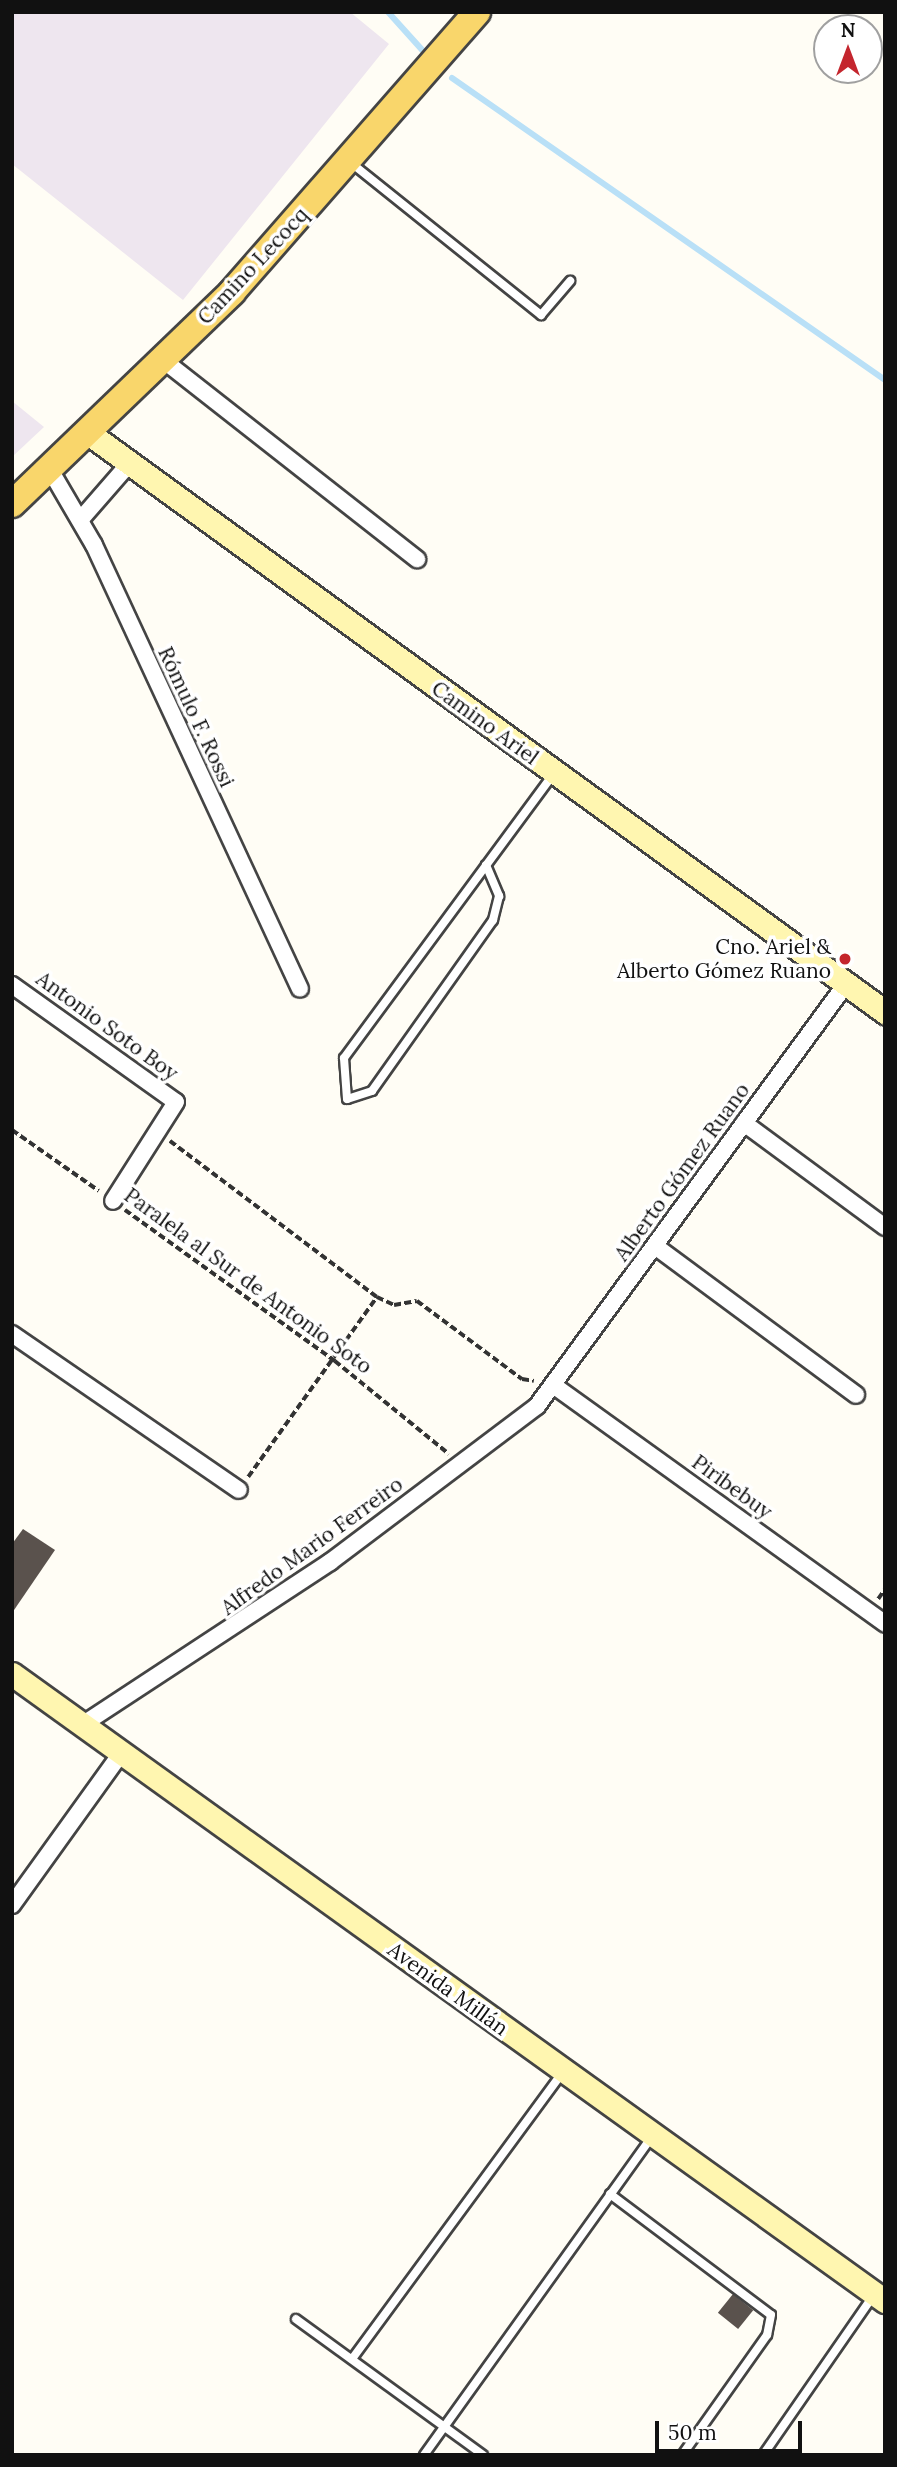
<!DOCTYPE html>
<html>
<head>
<meta charset="utf-8">
<style>
	body { margin:0 }
	#map { position:relative; width:897px; height:2467px; overflow:hidden; background:#fffdf5; font-family:Lora,serif }
	div>[style] { position:absolute }
	.industrial>* { inset:0; background:#eee6ef }
	.stream>* { height:6px; margin:-3px; padding:0 3px; transform-origin:3px; border-radius:3px; background:#b9e0f7 }
	.building>* { inset:0; background:#5a524d; transform-origin:0 0 }
	.path>* { height:3.5px; margin-top:-1.75px; transform-origin:0; background:repeating-linear-gradient(90deg,#333 0 7px,transparent 0 10.5px) }
	.roads { filter:drop-shadow(2px 0 #444) drop-shadow(-2px 0 #444) drop-shadow(0 2px #444) drop-shadow(0 -2px #444) }
	.lane>* { height:8px; margin:-4px; padding:0 4px; transform-origin:4px; border-radius:4px; background:#fff }
	.street>* { height:16px; margin:-8px; padding:0 8px; transform-origin:8px; border-radius:8px; background:#fff }
	.secondary>* { height:23px; margin:-11.5px; padding:0 11.5px; transform-origin:11.5px; border-radius:11.5px; background:#fff6b0 }
	.primary>* { height:26px; margin:-13px; padding:0 13px; transform-origin:13px; border-radius:13px; background:#f9d66b }
	.dots>* { width:19px; height:19px; translate:-50% -50%; box-sizing:border-box; border:4px solid #fff; border-radius:50% }
	span { translate:-50% -50%; white-space:nowrap; text-align:center; line-height:1.15; -webkit-text-stroke:7px #fff; paint-order:stroke }
	.street-label { font-size:21px; color:#111 }
	.poi-label { font-size:21px; color:#111 }
	.right { translate:-100% -50%; text-align:right }
	.frame { position:absolute; inset:0; border:14px solid #111; pointer-events:none }
	.north { position:absolute; left:813px; top:14px; width:70px; height:70px; box-sizing:border-box; background:#fff; border:2px solid #a0a0a0; border-radius:50%; rotate:0deg; font-size:19px; font-weight:700; line-height:28px; text-align:center; color:#111 }
	.north::after { content:''; display:block; margin:auto; width:24px; height:32px; background:#c4262e; clip-path:polygon(50% 0,100% 100%,50% 72%,0 100%) }
	.scale { position:absolute; left:655px; top:2421px; width:147px; height:32px; box-sizing:border-box; border:4px solid #111; border-top:0; padding-left:9px; font-size:21px; line-height:24px; white-space:nowrap; color:#111; -webkit-text-stroke:5px #fff; paint-order:stroke }
</style>
</head>
<body>
<div id="map">
	<div class="industrial">
		<i style="clip-path:polygon(12px 12px,350px 12px,389px 44px,183px 300px,12px 164px)"></i>
		<i style="clip-path:polygon(12px 401px,44px 427px,12px 457px)"></i>
	</div>
	<div class="stream">
		<i style="left:388px;top:12px;width:54px;rotate:48deg"></i>
		<i style="left:452px;top:78px;width:528px;rotate:34.89deg"></i>
	</div>
	<div class="building">
		<i style="clip-path:polygon(23px 1529px,55px 1550px,12px 1613px,12px 1544px)"></i>
		<i style="left:733px;top:2294px;width:26px;height:24px;rotate:39deg"></i>
	</div>
	<div class="path">
		<i style="left:12px;top:1130px;width:106px;rotate:35deg"></i>
		<i style="left:170px;top:1141px;width:259px;rotate:37deg"></i>
		<i style="left:377px;top:1297px;width:19px;rotate:25deg"></i>
		<i style="left:394px;top:1305px;width:23px;rotate:-10deg"></i>
		<i style="left:417px;top:1301px;width:131px;rotate:36.6deg"></i>
		<i style="left:522px;top:1379px;width:12px;rotate:9deg"></i>
		<i style="left:125px;top:1210px;width:259px;rotate:35.7deg"></i>
		<i style="left:335px;top:1361px;width:147px;rotate:39.2deg"></i>
		<i style="left:248px;top:1477px;width:221px;rotate:-54.4deg"></i>
		<i style="left:878px;top:1599px;width:12px;rotate:-55deg"></i>
	</div>
	<div class="roads">
		<div class="lane">
			<i style="left:350px;top:162px;width:245px;rotate:38.7deg"></i>
			<i style="left:541px;top:315px;width:45px;rotate:-49.5deg"></i>
			<i style="left:486px;top:865px;width:34px;rotate:67deg"></i>
			<i style="left:499px;top:896px;width:25px;rotate:104deg"></i>
			<i style="left:493px;top:920px;width:209px;rotate:125.3deg"></i>
			<i style="left:372px;top:1091px;width:26px;rotate:162deg"></i>
			<i style="left:347px;top:1099px;width:41px;rotate:-94.2deg"></i>
			<i style="left:344px;top:1058px;width:354px;rotate:-53.6deg"></i>
			<i style="left:610px;top:2194px;width:201px;rotate:36.9deg"></i>
			<i style="left:771px;top:2315px;width:20px;rotate:101deg"></i>
			<i style="left:767px;top:2335px;width:147px;rotate:125.3deg"></i>
			<i style="left:296px;top:2319px;width:231px;rotate:36deg"></i>
			<i style="left:352px;top:2359px;width:356px;rotate:-53.7deg"></i>
			<i style="left:424px;top:2455px;width:392px;rotate:-54.4deg"></i>
			<i style="left:763px;top:2455px;width:193px;rotate:-55.3deg"></i>
		</div>
		<div class="street">
			<i style="left:163px;top:360px;width:323px;rotate:38.1deg"></i>
			<i style="left:49px;top:468px;width:89px;rotate:59.7deg"></i>
			<i style="left:94px;top:545px;width:489px;rotate:65.1deg"></i>
			<i style="left:81px;top:519px;width:72px;rotate:-49deg"></i>
			<i style="left:12px;top:985px;width:201px;rotate:35.5deg"></i>
			<i style="left:176px;top:1102px;width:117px;rotate:122.5deg"></i>
			<i style="left:744px;top:1123px;width:175px;rotate:36.4deg"></i>
			<i style="left:655px;top:1246px;width:250px;rotate:36.5deg"></i>
			<i style="left:12px;top:1334px;width:275px;rotate:34.5deg"></i>
			<i style="left:553px;top:1385px;width:409px;rotate:35.7deg"></i>
			<i style="left:82px;top:1725px;width:297px;rotate:-33.3deg"></i>
			<i style="left:330px;top:1562px;width:259px;rotate:-37deg"></i>
			<i style="left:537px;top:1406px;width:523px;rotate:-53.79deg"></i>
			<i style="left:12px;top:1905px;width:188px;rotate:-54.3deg"></i>
		</div>
		<div class="secondary">
			<i style="left:87px;top:432px;width:987px;rotate:36.01deg"></i>
			<i style="left:12px;top:1674px;width:1075px;rotate:35.69deg"></i>
		</div>
		<div class="primary">
			<i style="left:12px;top:504px;width:306px;rotate:-43.9deg"></i>
			<i style="left:232px;top:292px;width:372px;rotate:-48.8deg"></i>
		</div>
	</div>
	<div class="dots">
		<i style="left:845px;top:959px;background:#c4262e"></i>
	</div>
	<div class="street-label">
		<span style="left:253px;top:266px;rotate:-47deg">Camino Lecocq</span>
		<span style="left:196px;top:717px;rotate:65deg">Rómulo F. Rossi</span>
		<span style="left:485px;top:723px;rotate:36deg">Camino Ariel</span>
		<span style="left:107px;top:1026px;rotate:36deg">Antonio Soto Boy</span>
		<span style="left:682px;top:1172px;rotate:-54deg">Alberto Gómez Ruano</span>
		<span style="left:248px;top:1281px;rotate:36deg">Paralela al Sur de Antonio Soto</span>
		<span style="left:732px;top:1487px;rotate:36deg">Piribebuy</span>
		<span style="left:312px;top:1546px;rotate:-36deg">Alfredo Mario Ferreiro</span>
		<span style="left:448px;top:1989px;rotate:36deg">Avenida Millán</span>
	</div>
	<div class="poi-label">
		<span class="right" style="left:831px;top:959px">Cno. Ariel &amp;<br>Alberto Gómez Ruano</span>
	</div>
	<div class="frame"></div>
	<div class="north">N</div>
	<div class="scale">50 m</div>
</div>
</body>
</html>
